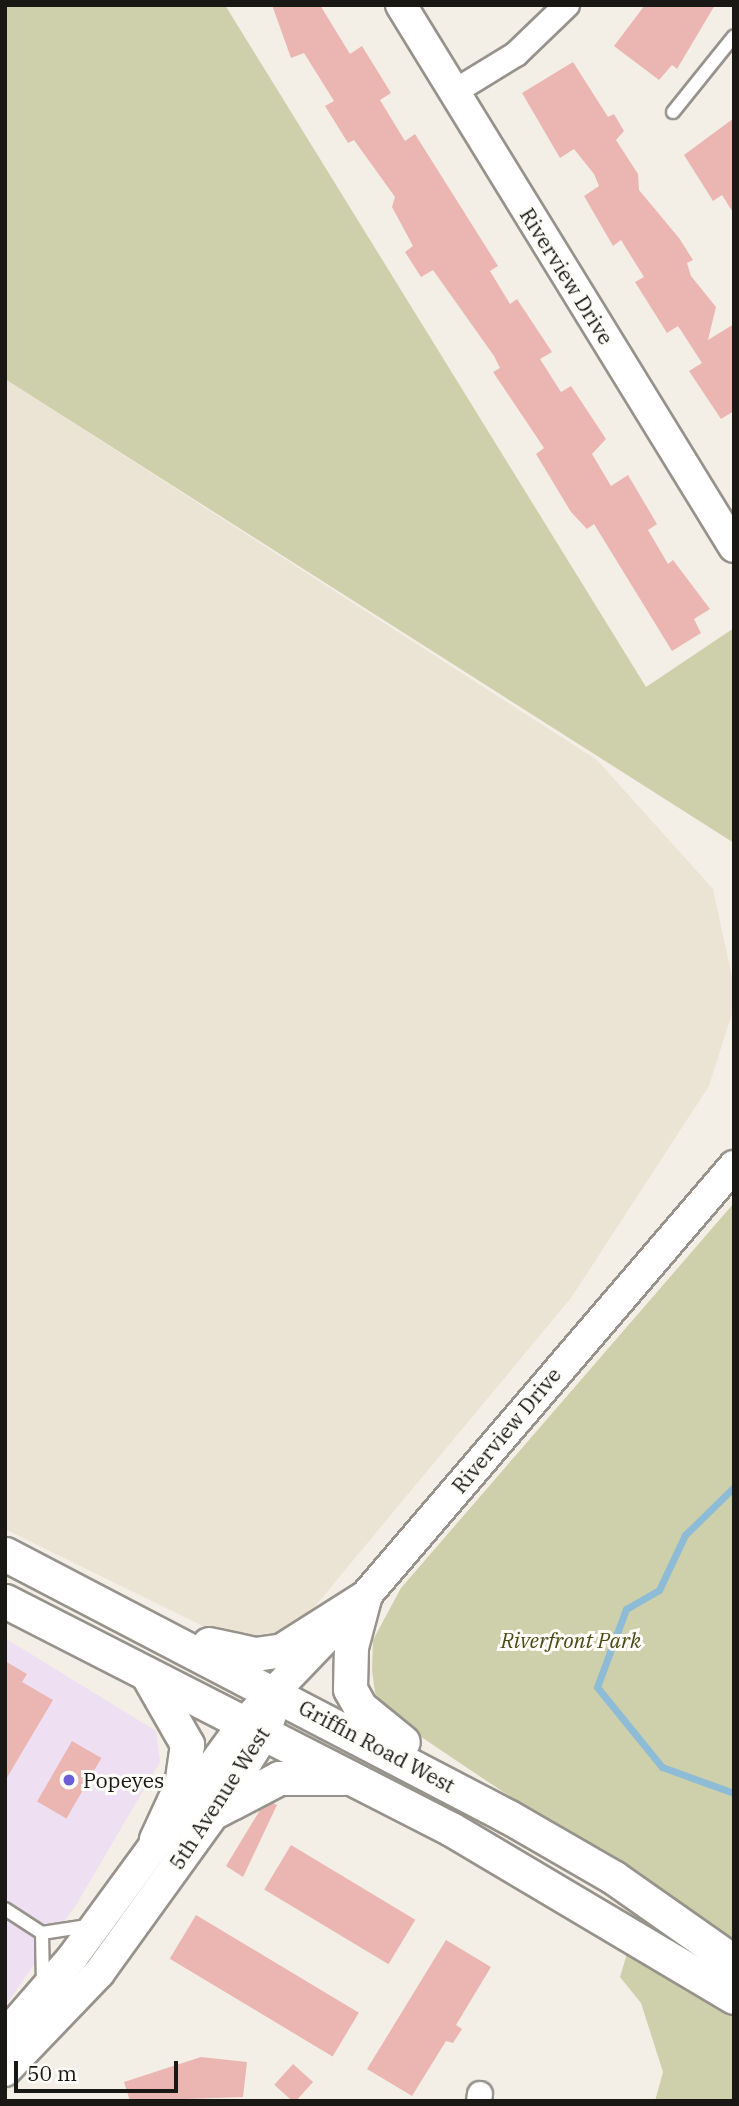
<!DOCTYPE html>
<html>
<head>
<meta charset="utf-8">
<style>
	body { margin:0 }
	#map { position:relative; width:739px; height:2106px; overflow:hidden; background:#f3efe7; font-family:"IBM Plex Serif",serif }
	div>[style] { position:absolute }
	.commercial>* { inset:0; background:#efdff2 }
	.built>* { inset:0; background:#ebe3d3 }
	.green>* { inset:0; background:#cdd0aa }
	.stream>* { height:7px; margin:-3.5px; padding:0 3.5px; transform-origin:3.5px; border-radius:3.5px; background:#8ebcd6 }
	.building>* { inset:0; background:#ebb6b2; transform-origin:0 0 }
	.roads { filter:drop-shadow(2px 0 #97938c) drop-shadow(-2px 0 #97938c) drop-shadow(0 2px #97938c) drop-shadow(0 -2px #97938c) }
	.service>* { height:12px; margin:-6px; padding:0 6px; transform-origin:6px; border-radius:6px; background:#fff }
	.minor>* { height:24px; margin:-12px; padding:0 12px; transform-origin:12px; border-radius:12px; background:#fff }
	.tertiary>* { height:30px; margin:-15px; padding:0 15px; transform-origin:15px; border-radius:15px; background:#fff }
	.secondary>* { height:33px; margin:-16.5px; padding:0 16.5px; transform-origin:16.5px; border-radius:16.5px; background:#fff }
	.dots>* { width:19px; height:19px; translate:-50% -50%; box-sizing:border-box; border:4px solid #fefdf9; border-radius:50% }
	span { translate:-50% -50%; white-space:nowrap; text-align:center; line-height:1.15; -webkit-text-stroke:6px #fefdf9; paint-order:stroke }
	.street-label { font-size:21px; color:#191815 }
	.park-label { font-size:21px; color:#494a15; font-style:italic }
	.poi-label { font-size:21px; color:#191815 }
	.left { translate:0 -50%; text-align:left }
	.frame { position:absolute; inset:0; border:7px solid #191815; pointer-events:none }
	.scale { position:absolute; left:14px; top:2061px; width:164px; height:32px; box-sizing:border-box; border:4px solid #191815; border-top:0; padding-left:9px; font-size:21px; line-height:24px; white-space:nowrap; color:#191815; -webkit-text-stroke:5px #fefdf9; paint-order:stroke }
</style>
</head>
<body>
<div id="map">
	<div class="commercial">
		<i style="clip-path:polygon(5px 1638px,156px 1731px,160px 1762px,76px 1905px,5px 2006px)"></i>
	</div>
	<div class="built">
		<i style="clip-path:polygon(5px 379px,597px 760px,713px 889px,734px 986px,734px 1007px,709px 1086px,571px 1298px,311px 1611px,289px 1631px,263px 1638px,217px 1633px,5px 1529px)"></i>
	</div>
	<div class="green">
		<i style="clip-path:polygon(5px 5px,225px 5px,646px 687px,734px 628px,734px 843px,5px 379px)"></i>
		<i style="clip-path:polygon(734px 1203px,734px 1947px,387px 1714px,375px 1693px,372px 1670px,373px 1640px,401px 1588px)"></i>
		<i style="clip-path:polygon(628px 1950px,734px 2016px,734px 2101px,655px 2101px,663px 2072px,641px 2003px,620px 1977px)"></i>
	</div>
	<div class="stream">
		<i style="left:734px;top:1487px;width:69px;rotate:135.6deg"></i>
		<i style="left:685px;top:1535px;width:61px;rotate:115.3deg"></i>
		<i style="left:659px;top:1590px;width:38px;rotate:150deg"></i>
		<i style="left:626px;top:1609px;width:83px;rotate:110.4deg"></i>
		<i style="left:597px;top:1687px;width:103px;rotate:50.9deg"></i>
		<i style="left:662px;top:1767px;width:77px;rotate:19.9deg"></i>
		<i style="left:733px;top:2101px;width:1px;rotate:-45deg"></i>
	</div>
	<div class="building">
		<i style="clip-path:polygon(272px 5px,320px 5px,350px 54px,362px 46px,391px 93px,380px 100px,405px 141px,415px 134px,498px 266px,490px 271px,510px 304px,517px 299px,552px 352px,540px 359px,561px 392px,571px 386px,606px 439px,592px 454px,611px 486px,628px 475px,657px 524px,648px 530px,668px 564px,673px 560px,710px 609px,694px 619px,701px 633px,672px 651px,594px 524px,587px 529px,571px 512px,536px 454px,544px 448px,493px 372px,500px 368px,494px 356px,433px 270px,421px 277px,405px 252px,413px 246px,392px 207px,395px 197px,354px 140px,348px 143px,325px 106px,334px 101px,304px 53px,291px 58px)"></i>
		<i style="clip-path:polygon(645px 5px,715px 5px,677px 69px,672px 65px,659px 80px,614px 46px)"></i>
		<i style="clip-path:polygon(573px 62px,608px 117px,614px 114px,624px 131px,616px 140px,638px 174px,639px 190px,679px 238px,693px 260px,687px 263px,691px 276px,716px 307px,708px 340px,734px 324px,734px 411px,721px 419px,689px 371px,702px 363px,678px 326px,667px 333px,635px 282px,644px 277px,621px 240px,613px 246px,584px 196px,599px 186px,594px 174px,574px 149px,560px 158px,522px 93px)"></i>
		<i style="clip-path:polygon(734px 118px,734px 214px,722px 195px,713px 201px,684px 155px)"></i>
		<i style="clip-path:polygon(5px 1661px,27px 1674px,22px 1682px,53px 1700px,5px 1781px)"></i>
		<i style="left:72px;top:1741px;width:34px;height:70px;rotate:30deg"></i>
		<i style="clip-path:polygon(273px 1803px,277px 1805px,243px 1877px,226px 1866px,260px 1810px)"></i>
		<i style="left:291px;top:1845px;width:145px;height:52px;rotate:31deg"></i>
		<i style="left:196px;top:1915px;width:190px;height:51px;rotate:31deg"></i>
		<i style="clip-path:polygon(446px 1940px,491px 1967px,456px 2025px,462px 2029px,453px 2043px,446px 2041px,412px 2096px,367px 2069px)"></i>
		<i style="clip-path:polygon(201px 2057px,247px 2062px,243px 2097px,130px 2101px,124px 2082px)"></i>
		<i style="left:293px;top:2064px;width:27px;height:28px;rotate:42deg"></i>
	</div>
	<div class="roads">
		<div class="service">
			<i style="left:673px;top:112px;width:97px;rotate:-51.2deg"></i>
			<i style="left:5px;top:1909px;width:44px;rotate:33deg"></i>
			<i style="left:42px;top:1933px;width:46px;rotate:-8.8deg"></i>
			<i style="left:42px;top:1933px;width:52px;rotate:88.9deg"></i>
		</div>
		<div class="minor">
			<i style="left:454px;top:92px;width:73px;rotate:-31.5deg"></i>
			<i style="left:516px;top:54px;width:71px;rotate:-43.9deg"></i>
			<i style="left:479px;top:2101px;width:7px;rotate:-82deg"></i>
		</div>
		<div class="tertiary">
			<i style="left:401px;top:5px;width:636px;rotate:58.43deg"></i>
			<i style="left:5px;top:2035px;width:102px;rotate:-49deg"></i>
			<i style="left:72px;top:1958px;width:293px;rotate:-53.8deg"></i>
			<i style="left:245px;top:1722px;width:172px;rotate:-46.2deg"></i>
			<i style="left:364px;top:1598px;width:569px;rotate:-49.42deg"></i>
			<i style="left:5px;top:2071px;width:136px;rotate:-46.2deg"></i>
			<i style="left:99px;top:1973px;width:200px;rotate:-54.2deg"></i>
			<i style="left:216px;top:1811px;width:92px;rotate:-57.9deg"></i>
			<i style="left:265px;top:1733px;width:23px;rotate:-72deg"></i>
		</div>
		<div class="secondary">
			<i style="left:5px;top:1554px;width:568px;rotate:27.56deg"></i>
			<i style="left:509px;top:1817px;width:120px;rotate:30deg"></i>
			<i style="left:613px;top:1877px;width:148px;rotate:35.1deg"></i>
			<i style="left:364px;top:1598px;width:51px;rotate:104.9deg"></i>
			<i style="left:351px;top:1647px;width:42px;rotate:91.4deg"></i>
			<i style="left:350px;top:1689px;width:21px;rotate:61deg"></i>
			<i style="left:360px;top:1707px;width:55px;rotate:39.1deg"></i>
			<i style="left:5px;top:1601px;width:501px;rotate:27.08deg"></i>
			<i style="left:451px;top:1829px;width:329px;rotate:30.7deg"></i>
			<i style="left:209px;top:1644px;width:47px;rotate:12.3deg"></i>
			<i style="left:255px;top:1654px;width:27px;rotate:-8deg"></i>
			<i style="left:282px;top:1650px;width:97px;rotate:-32.4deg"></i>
			<i style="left:147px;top:1674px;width:81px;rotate:60.3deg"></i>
			<i style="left:187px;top:1744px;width:41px;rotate:98.3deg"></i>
			<i style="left:181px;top:1785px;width:60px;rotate:114.8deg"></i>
			<i style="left:216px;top:1811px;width:71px;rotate:-27.6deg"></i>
			<i style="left:279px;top:1778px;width:66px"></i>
		</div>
	</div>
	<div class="dots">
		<i style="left:69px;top:1780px;background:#6a5fd8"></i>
	</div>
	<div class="street-label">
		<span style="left:567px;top:276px;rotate:58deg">Riverview Drive</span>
		<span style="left:506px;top:1430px;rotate:-50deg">Riverview Drive</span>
		<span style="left:377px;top:1746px;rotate:28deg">Griffin Road West</span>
		<span style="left:219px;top:1798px;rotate:-57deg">5th Avenue West</span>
	</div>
	<div class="park-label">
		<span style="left:571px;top:1640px">Riverfront Park</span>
	</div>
	<div class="poi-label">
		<span class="left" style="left:83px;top:1780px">Popeyes</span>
	</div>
	<div class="frame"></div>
	<div class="scale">50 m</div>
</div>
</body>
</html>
